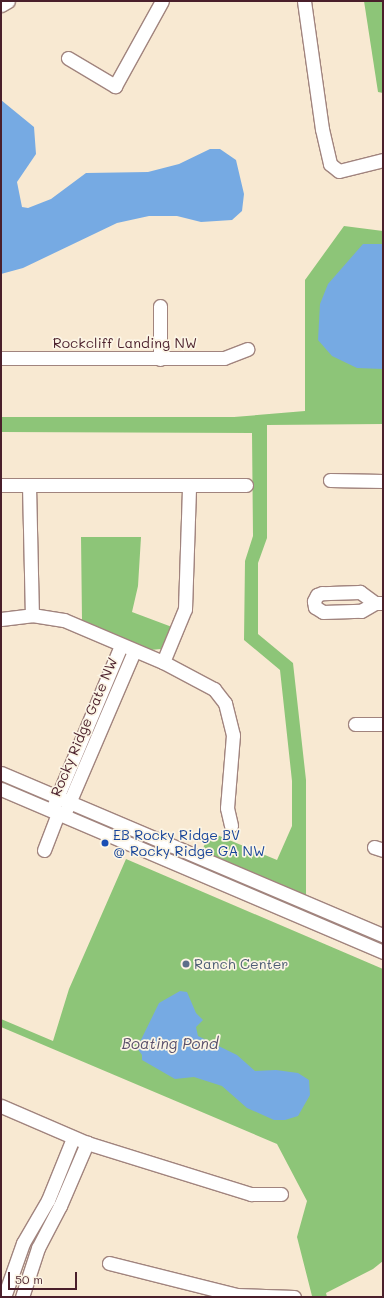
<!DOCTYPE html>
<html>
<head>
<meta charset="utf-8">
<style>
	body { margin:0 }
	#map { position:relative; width:384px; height:1298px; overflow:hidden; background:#f8e9d2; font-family:Mali,sans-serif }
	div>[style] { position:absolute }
	.green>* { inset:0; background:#8dc578 }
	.water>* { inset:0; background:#76aae3 }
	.roads { filter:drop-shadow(1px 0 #a1847e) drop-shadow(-1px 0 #a1847e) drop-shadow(0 1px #a1847e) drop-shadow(0 -1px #a1847e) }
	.minor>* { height:13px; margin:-6.5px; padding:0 6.5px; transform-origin:6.5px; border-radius:6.5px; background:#fff }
	.dots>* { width:11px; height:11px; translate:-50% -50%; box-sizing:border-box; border:2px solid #fcf5e5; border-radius:50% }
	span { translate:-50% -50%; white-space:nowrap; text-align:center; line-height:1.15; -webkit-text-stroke:3.5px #fcf5e5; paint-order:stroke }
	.street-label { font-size:14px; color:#4a1f2b }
	.transit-label { font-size:14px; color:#164399 }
	.left { translate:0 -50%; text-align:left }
	.service-label { font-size:14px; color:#4e5e75 }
	.water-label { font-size:15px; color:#59506b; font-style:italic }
	.frame { position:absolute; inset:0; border:2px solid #4a1f2b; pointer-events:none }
	.scale { position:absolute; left:8px; top:1272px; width:69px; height:18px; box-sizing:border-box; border:2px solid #4a1f2b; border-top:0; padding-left:5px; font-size:12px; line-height:14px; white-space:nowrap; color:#4a1f2b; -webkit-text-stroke:3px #fcf5e5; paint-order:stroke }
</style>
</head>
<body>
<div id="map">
	<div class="green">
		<i style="clip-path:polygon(364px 1px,383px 1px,383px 93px,378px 92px)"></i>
		<i style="clip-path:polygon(344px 226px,383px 231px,383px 424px,267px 425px,267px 538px,258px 563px,258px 634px,293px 663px,306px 780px,306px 898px,201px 853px,210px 832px,277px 860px,292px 826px,292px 781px,280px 670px,244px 640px,245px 561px,253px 536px,252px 433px,1px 432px,1px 417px,234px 417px,305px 411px,305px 280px)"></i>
		<i style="clip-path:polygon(81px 537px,141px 537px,138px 586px,132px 612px,172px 627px,161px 649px,150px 650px,82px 620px)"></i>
		<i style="clip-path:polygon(126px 859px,383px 969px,383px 1261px,373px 1269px,326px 1293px,327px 1297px,312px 1296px,297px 1237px,307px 1201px,277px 1144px,1px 1027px,1px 1019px,53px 1041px,69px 989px)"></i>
	</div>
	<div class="water">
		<i style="clip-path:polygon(1px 100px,34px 127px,36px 154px,17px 182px,22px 207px,28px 208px,51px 199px,86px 173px,148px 172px,179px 164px,210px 149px,220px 149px,236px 160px,244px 194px,242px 211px,232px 220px,201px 222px,177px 216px,149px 216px,117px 223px,23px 268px,1px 274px)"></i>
		<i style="clip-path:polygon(363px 244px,383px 244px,383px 369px,357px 368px,332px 356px,318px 340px,320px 304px,328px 284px)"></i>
		<i style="clip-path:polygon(180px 991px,187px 992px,196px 1013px,203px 1020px,196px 1027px,198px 1036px,237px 1055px,255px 1071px,276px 1070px,298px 1073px,309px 1080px,310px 1095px,298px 1116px,285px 1120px,274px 1120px,247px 1108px,222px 1086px,194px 1077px,175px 1079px,142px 1060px,142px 1055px,137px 1048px,159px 1003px)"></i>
	</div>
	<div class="roads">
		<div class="minor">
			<i style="left:304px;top:1px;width:129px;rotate:82deg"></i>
			<i style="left:322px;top:129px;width:36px;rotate:77deg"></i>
			<i style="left:330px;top:164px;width:11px;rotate:38deg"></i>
			<i style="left:339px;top:171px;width:45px;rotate:-14deg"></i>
			<i style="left:1px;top:5px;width:8px;rotate:-30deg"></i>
			<i style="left:68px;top:58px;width:55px;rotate:30.8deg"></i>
			<i style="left:115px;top:86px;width:97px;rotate:-61.1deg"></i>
			<i style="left:160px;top:306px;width:53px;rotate:90deg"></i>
			<i style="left:1px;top:358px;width:223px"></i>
			<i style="left:224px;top:358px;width:25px;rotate:-21deg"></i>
			<i style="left:330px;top:480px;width:53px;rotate:1.1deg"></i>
			<i style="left:1px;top:485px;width:245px"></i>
			<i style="left:29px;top:485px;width:130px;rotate:88.7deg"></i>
			<i style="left:32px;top:615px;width:32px;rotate:9deg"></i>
			<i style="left:64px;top:620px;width:108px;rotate:23deg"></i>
			<i style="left:163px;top:662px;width:58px;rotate:27.9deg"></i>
			<i style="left:214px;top:689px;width:18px;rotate:52deg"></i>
			<i style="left:225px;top:703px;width:33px;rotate:76deg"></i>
			<i style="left:233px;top:735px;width:73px;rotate:94.7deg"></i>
			<i style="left:227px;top:808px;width:18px;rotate:77deg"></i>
			<i style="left:375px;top:603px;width:19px;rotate:-144deg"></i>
			<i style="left:360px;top:592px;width:38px;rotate:178deg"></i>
			<i style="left:322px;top:593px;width:5px;rotate:158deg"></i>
			<i style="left:317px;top:595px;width:7px;rotate:117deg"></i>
			<i style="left:314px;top:601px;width:6px;rotate:81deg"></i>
			<i style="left:315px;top:607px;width:9px;rotate:32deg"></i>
			<i style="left:323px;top:612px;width:38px;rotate:-2deg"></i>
			<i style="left:361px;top:611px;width:16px;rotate:-30deg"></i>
			<i style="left:375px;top:603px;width:8px"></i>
			<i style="left:1px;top:619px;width:31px;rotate:-7deg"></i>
			<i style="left:163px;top:662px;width:57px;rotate:-67.5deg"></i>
			<i style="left:185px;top:609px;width:123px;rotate:-88.1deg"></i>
			<i style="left:355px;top:724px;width:28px"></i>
			<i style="left:1px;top:773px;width:415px;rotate:23deg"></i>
			<i style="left:1px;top:789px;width:415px;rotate:23.1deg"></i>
			<i style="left:54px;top:805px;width:173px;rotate:-67.2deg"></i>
			<i style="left:66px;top:810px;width:173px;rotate:-66.8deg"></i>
			<i style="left:374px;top:847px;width:9px;rotate:18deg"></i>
			<i style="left:44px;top:850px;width:40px;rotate:-69deg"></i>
			<i style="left:1px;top:1106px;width:94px;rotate:23.3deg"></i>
			<i style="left:87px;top:1143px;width:172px;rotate:17.3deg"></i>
			<i style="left:251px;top:1194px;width:30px"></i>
			<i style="left:109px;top:1263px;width:131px;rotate:14.1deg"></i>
			<i style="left:236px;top:1295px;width:58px;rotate:2deg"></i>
			<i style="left:4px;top:1297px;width:57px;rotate:-70.6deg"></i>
			<i style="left:23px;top:1243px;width:50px;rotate:-59.8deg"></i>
			<i style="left:48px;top:1200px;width:67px;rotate:-68deg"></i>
			<i style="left:22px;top:1297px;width:52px;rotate:-71.9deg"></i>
			<i style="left:38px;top:1248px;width:47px;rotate:-62.4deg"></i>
			<i style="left:60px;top:1206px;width:69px;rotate:-66.8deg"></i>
		</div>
	</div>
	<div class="dots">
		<i style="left:105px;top:843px;background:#1a4fb4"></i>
		<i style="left:186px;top:964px;background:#5c6f8a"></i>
	</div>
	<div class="street-label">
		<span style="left:125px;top:343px">Rockcliff Landing NW</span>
		<span style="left:84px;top:727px;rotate:-67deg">Rocky Ridge Gate NW</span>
	</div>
	<div class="transit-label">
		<span class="left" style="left:113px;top:843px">EB Rocky Ridge BV<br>@ Rocky Ridge GA NW</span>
	</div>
	<div class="service-label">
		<span class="left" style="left:194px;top:964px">Ranch Center</span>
	</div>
	<div class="water-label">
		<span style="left:170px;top:1044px">Boating Pond</span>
	</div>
	<div class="frame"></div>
	<div class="scale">50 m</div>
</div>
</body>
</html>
